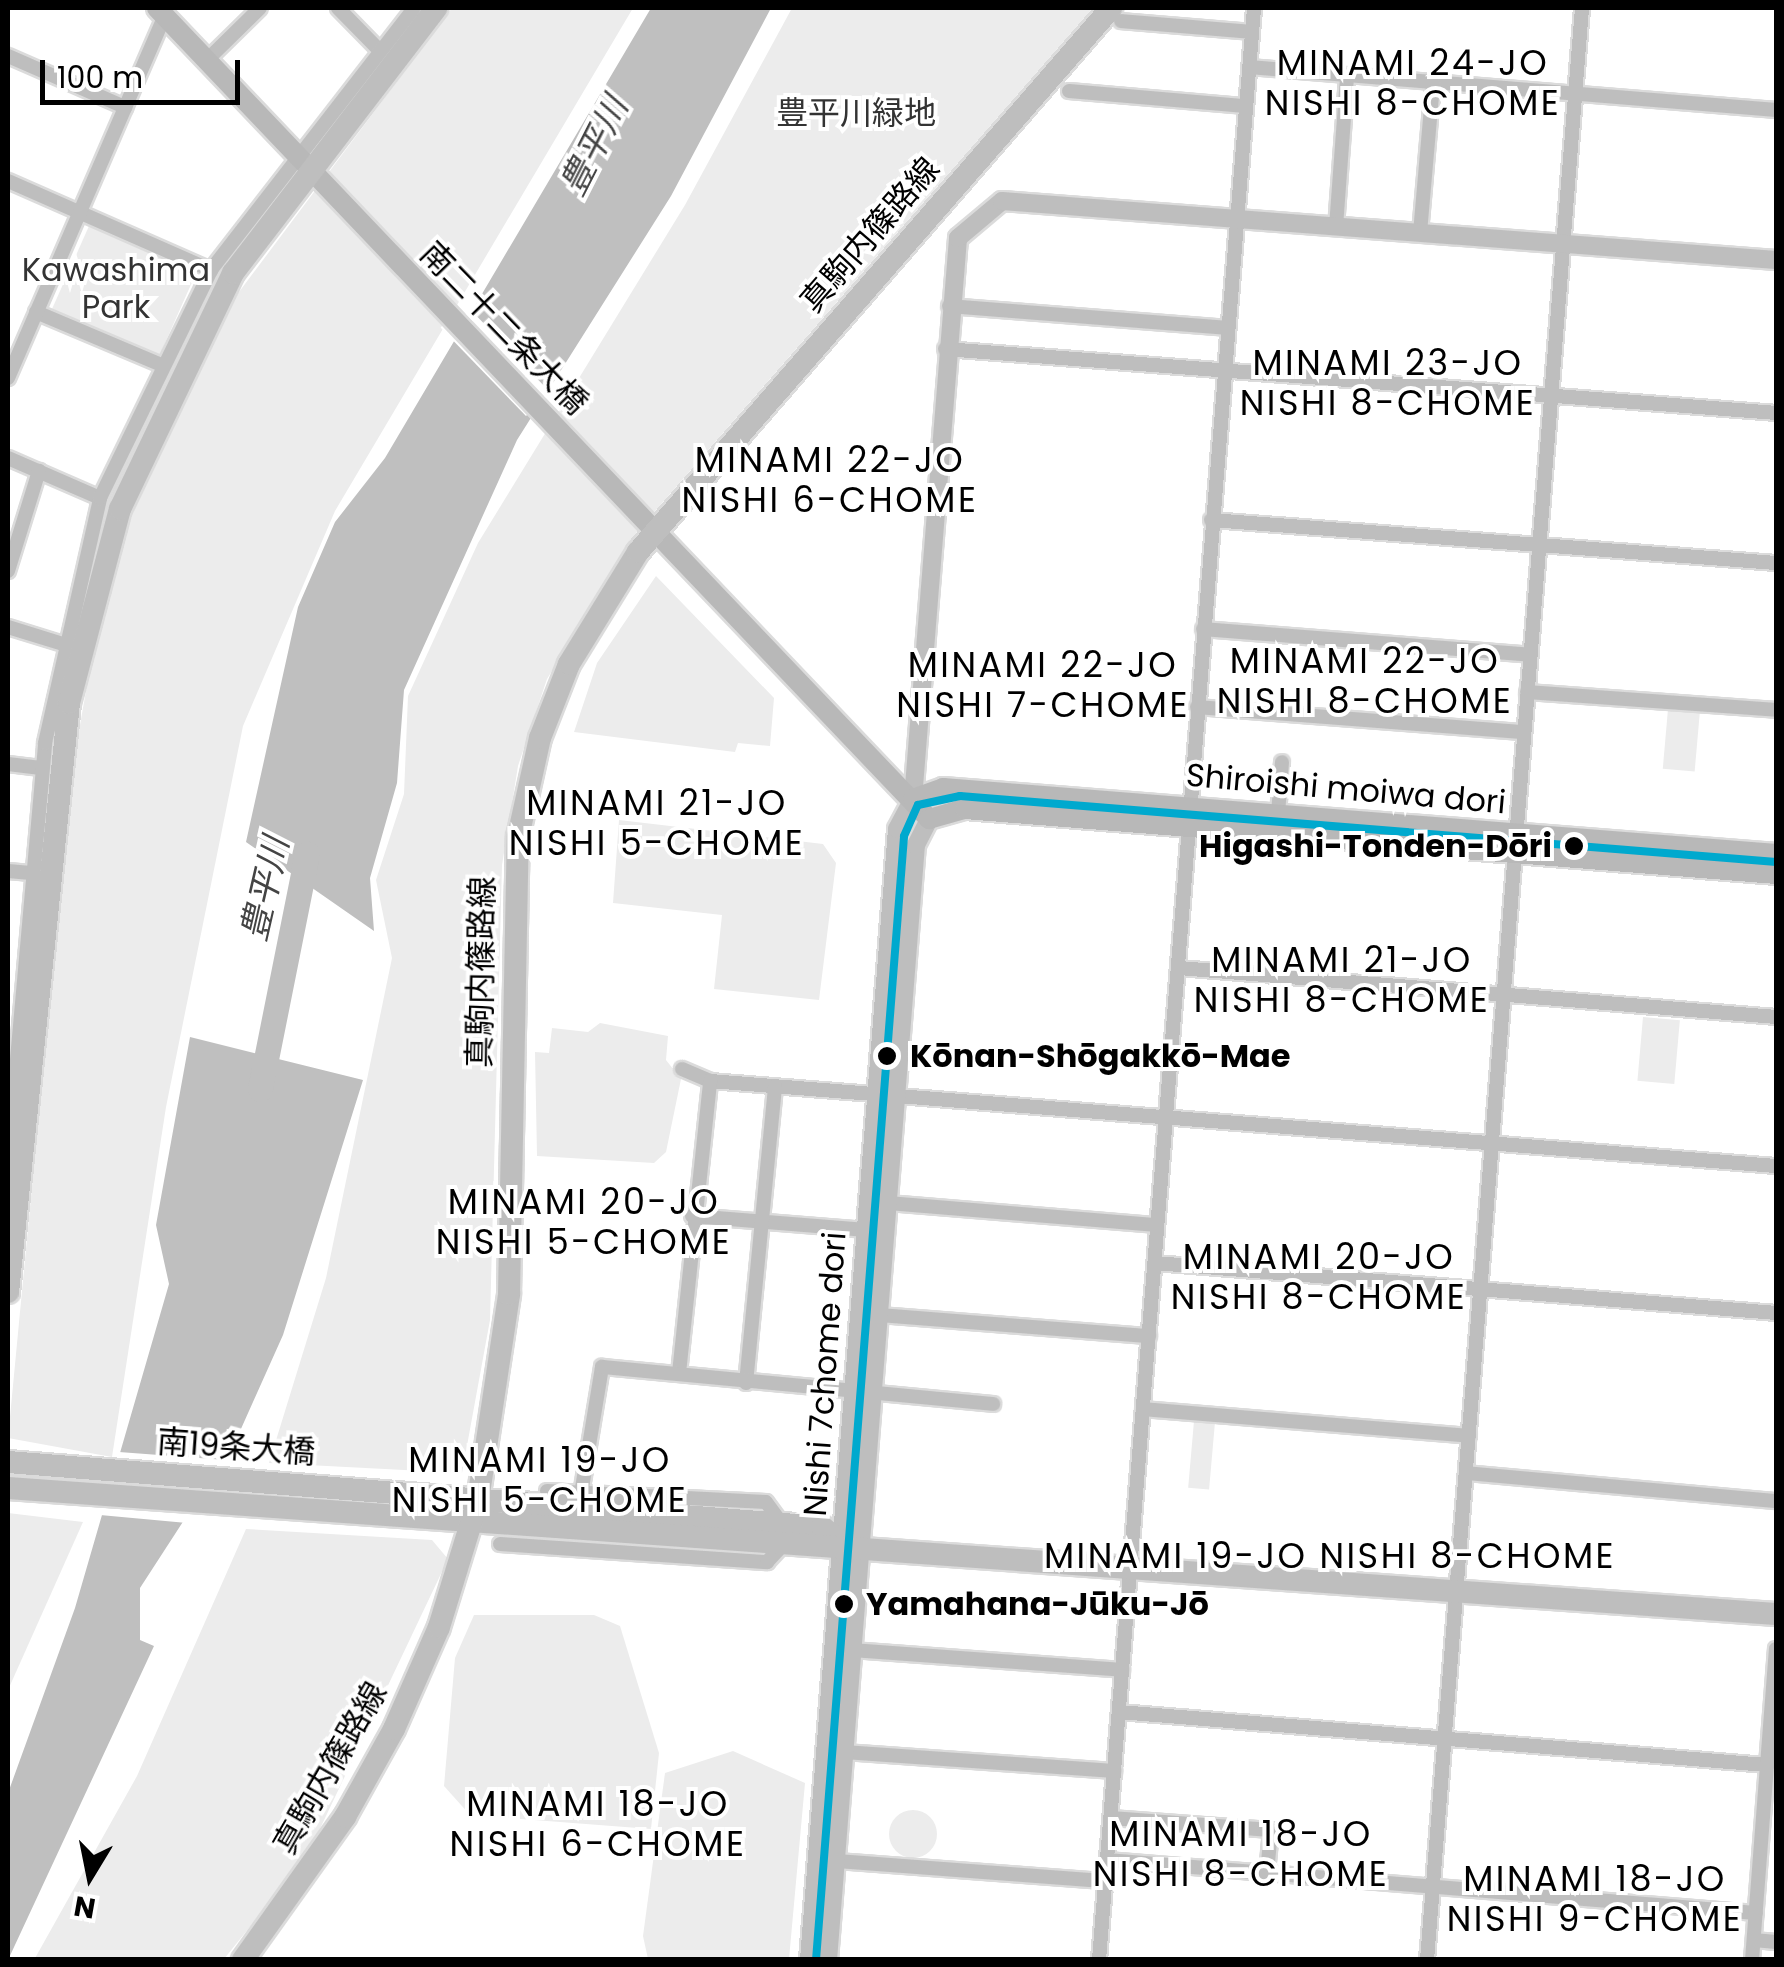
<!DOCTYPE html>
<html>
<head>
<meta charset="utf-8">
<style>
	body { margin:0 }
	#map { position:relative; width:1784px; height:1967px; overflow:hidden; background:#fff; font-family:Poppins,"Noto Sans JP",sans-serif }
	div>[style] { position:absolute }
	.green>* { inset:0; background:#ececec; transform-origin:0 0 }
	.round { border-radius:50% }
	.water>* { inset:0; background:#bfbfbf }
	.pier>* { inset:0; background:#fff; transform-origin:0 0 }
	.river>* { height:25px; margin:-12.5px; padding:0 12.5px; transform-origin:12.5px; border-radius:12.5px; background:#bfbfbf }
	.roads { filter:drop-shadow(2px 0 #dbdbdb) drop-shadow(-2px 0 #dbdbdb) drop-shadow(0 2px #dbdbdb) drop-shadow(0 -2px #dbdbdb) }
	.minor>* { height:14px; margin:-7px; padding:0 7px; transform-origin:7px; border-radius:7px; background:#bebebe }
	.tertiary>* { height:18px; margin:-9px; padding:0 9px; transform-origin:9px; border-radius:9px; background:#bebebe }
	.secondary>* { height:20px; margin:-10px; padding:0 10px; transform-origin:10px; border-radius:10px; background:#b8b8b8 }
	.primary>* { height:22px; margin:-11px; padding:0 11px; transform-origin:11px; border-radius:11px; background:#bebebe }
	.tram-1>* { height:8px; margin:-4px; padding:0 4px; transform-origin:4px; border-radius:4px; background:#00a9ce }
	.dots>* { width:28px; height:28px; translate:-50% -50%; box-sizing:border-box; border:5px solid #fff; border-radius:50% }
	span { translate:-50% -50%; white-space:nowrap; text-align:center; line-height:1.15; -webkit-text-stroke:8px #fff; paint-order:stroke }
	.park-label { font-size:32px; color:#333 }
	.street-label { font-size:32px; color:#000 }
	.stop-label { font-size:32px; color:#000; font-weight:700 }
	.right { translate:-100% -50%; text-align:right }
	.left { translate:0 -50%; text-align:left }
	.neighbourhood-label { font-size:35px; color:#000; letter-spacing:2.5px }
	.water-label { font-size:35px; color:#444; font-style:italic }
	.frame { position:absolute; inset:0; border:10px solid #000; pointer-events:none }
	.north { position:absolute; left:40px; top:1827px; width:100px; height:100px; -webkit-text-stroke:8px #fff; paint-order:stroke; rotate:190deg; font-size:28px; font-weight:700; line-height:40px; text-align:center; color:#000 }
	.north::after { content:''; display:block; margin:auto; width:35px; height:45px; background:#000; clip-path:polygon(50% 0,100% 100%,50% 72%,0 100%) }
	.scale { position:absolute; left:40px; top:60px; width:200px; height:45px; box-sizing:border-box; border:5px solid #000; border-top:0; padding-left:12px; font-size:30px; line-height:35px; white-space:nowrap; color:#000; -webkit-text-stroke:8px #fff; paint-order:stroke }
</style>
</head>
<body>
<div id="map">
	<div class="green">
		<i style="clip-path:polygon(452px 8px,633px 8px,335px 511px,243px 726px,166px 1107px,112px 1457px,8px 1438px,71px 776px,102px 600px,150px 465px,233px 300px)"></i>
		<i style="clip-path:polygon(792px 8px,1093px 8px,637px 532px,547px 679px,518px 766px,502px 865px,490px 1320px,462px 1473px,269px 1463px,326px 1278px,392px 958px,376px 880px,404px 794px,408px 696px,478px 543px,685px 205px)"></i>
		<i style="left:89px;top:226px;width:117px;height:94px;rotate:24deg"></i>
		<i style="clip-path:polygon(656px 576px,774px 698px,770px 746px,738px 743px,735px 752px,574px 732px,597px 663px)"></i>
		<i style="left:1668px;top:709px;width:32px;height:60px;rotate:5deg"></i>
		<i style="clip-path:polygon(619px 820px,823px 844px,836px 863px,819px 1000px,714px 989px,722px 915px,613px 903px)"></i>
		<i style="left:1643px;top:1017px;width:37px;height:64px;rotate:5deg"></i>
		<i style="clip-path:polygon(600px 1023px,668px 1036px,666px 1060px,681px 1079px,666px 1152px,654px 1163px,537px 1156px,535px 1052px,549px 1053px,552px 1028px,588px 1032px)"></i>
		<i style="left:1194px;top:1421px;width:21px;height:67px;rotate:5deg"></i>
		<i style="clip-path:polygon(8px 1513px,83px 1522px,8px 1690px)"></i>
		<i style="clip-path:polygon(246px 1529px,432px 1540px,448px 1559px,307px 1856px,224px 1959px,34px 1960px,137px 1776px)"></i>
		<i style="clip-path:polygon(474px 1615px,594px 1615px,620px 1626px,659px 1753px,651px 1829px,470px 1815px,444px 1786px,455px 1658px)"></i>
		<i style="clip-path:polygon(733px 1751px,805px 1783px,789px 1959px,648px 1959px,643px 1936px,665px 1773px)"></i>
		<i class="round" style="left:889px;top:1810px;width:48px;height:48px"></i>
	</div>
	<div class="water">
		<i style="clip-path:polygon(651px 8px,771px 8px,671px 196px,517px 440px,404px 690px,397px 783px,370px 878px,374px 931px,246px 842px,298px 607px,335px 522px,385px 458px)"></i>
		<i style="clip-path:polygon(190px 1037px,363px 1080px,283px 1335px,236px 1440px,140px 1588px,140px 1640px,154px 1646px,8px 1960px,8px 1793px,75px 1608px,169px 1284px,156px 1225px)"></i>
	</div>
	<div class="pier">
		<i style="left:465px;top:304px;width:123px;height:34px;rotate:46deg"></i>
		<i style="clip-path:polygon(119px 1452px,226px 1460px,187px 1523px,100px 1515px)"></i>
	</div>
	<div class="river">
		<i style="left:260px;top:1089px;width:240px;rotate:-78.7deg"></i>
	</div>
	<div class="roads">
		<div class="minor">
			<i style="left:338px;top:8px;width:59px;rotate:45.7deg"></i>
			<i style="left:1121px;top:21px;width:131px;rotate:4.8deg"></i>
			<i style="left:8px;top:56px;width:128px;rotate:23.6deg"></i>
			<i style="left:207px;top:60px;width:74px;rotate:-44.5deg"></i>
			<i style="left:1249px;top:67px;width:529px;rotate:4.66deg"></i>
			<i style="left:1069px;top:91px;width:177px;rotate:4.9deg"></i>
			<i style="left:8px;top:181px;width:222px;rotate:23.7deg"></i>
			<i style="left:1336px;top:227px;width:151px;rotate:-85.8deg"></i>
			<i style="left:1420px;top:233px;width:151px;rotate:-85deg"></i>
			<i style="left:949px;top:306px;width:280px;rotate:4.5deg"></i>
			<i style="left:36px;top:312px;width:134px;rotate:22.9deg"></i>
			<i style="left:945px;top:349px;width:833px;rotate:4.4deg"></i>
			<i style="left:8px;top:378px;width:395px;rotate:-66.6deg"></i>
			<i style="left:8px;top:458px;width:100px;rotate:23.5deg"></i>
			<i style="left:1211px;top:520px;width:567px;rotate:4.35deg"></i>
			<i style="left:8px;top:571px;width:105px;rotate:-72.8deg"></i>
			<i style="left:8px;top:627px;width:58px;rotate:17.2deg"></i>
			<i style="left:1203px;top:629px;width:328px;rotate:4.5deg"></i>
			<i style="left:1527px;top:692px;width:250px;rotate:4.1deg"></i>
			<i style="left:1197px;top:707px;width:328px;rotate:4.4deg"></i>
			<i style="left:8px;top:764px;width:33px;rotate:7deg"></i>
			<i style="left:1278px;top:814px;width:52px;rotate:-85.6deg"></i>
			<i style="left:8px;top:871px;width:23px;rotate:5deg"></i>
			<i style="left:1179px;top:968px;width:599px;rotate:4.69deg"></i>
			<i style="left:682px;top:1069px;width:30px;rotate:23deg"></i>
			<i style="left:710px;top:1081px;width:1069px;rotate:4.56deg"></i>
			<i style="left:8px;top:1160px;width:419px;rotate:-84.9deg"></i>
			<i style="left:45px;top:743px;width:251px;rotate:-77.3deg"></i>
			<i style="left:100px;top:498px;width:254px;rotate:-64deg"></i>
			<i style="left:211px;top:270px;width:331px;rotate:-52.2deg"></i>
			<i style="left:888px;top:1203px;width:270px;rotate:4.7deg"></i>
			<i style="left:692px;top:1216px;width:175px;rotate:4.6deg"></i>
			<i style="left:1155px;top:1263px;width:623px;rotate:4.6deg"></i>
			<i style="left:880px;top:1315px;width:270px;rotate:4.5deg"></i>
			<i style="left:679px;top:1373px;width:294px;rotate:-83.9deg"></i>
			<i style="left:746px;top:1383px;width:298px;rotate:-84.4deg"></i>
			<i style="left:1143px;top:1409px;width:327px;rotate:4.7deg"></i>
			<i style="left:1466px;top:1473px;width:311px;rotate:5.2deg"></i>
			<i style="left:582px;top:1488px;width:123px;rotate:-80.6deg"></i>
			<i style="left:602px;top:1367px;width:393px;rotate:5.4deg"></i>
			<i style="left:547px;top:1491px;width:219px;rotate:2.9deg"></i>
			<i style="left:766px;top:1502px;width:29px;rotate:54deg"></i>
			<i style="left:500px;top:1544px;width:268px;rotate:3.9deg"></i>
			<i style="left:767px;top:1562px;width:21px;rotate:-47deg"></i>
			<i style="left:852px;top:1650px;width:271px;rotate:4.2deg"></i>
			<i style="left:1119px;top:1712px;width:650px;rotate:4.68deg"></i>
			<i style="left:844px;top:1752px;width:271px;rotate:4deg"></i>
			<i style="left:1111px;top:1818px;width:160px;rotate:4.3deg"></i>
			<i style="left:1271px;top:1830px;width:43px;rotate:95.3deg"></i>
			<i style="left:1107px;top:1860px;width:651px;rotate:4.67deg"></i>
			<i style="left:837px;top:1861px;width:270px;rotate:4.3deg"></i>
			<i style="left:1754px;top:1940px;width:22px;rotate:5deg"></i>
			<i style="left:1099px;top:1960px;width:1958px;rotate:-85.46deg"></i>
			<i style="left:1427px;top:1960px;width:1958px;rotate:-85.46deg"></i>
			<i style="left:1752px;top:1960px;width:312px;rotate:-85.6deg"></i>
		</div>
		<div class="tertiary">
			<i style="left:809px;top:1960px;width:1134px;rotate:-85.55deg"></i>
			<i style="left:897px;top:829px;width:34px;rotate:-62deg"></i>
			<i style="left:913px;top:799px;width:563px;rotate:-85.41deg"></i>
			<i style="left:958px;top:238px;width:57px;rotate:-40.1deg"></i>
			<i style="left:1002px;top:201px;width:776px;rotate:4.36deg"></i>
			<i style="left:828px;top:1960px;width:1118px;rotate:-85.49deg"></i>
			<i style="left:916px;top:845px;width:29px;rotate:-63deg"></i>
		</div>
		<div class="secondary">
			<i style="left:157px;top:8px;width:1120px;rotate:46.41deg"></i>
			<i style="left:929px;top:819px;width:37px;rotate:-16deg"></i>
			<i style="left:965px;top:809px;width:814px;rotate:4.58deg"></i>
			<i style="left:913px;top:799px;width:32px;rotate:-20deg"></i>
			<i style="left:943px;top:788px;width:836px;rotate:4.53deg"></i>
		</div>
		<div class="primary">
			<i style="left:8px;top:1292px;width:592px;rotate:-84.09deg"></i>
			<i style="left:69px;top:703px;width:201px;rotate:-75.3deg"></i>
			<i style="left:120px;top:509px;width:262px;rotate:-64.4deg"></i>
			<i style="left:233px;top:273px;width:334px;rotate:-52.5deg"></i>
			<i style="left:8px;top:1462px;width:817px;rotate:4.57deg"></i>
			<i style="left:822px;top:1527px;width:25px;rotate:37deg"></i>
			<i style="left:8px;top:1488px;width:1772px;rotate:4.08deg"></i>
			<i style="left:243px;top:1960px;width:176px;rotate:-54.5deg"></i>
			<i style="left:345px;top:1817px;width:101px;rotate:-60.9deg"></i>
			<i style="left:394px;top:1729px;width:111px;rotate:-66.2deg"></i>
			<i style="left:439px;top:1627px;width:133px;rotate:-72.9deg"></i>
			<i style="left:478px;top:1500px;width:208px;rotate:-81.4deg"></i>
			<i style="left:509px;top:1294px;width:457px;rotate:-88.9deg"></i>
			<i style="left:518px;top:837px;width:101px;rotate:-77.5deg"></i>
			<i style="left:540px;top:738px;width:79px;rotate:-68.6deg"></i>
			<i style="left:569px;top:664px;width:132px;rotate:-58.4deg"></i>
			<i style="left:638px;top:552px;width:721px;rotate:-48.99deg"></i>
		</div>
	</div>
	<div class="tram-1">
		<i style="left:816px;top:1960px;width:1127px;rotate:-85.52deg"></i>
		<i style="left:904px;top:836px;width:34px;rotate:-66deg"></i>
		<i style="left:918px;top:805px;width:43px;rotate:-12.1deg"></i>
		<i style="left:960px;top:796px;width:819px;rotate:4.62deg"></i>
	</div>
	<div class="dots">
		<i style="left:1574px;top:846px;background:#000"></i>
		<i style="left:887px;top:1056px;background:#000"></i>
		<i style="left:844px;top:1604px;background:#000"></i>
	</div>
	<div class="park-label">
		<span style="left:856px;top:113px">豊平川緑地</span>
		<span style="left:116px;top:289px">Kawashima<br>Park</span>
	</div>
	<div class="street-label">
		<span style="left:870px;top:235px;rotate:-49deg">真駒内篠路線</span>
		<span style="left:504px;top:328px;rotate:46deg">南二十二条大橋</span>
		<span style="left:1346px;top:789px;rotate:5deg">Shiroishi moiwa dori</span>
		<span style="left:481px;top:972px;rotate:-89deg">真駒内篠路線</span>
		<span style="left:825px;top:1374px;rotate:-86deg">Nishi 7chome dori</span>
		<span style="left:236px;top:1447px;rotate:4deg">南19条大橋</span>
		<span style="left:330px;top:1768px;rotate:-60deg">真駒内篠路線</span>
	</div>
	<div class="stop-label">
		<span class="right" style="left:1552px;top:846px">Higashi-Tonden-Dōri</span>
		<span class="left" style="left:910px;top:1056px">Kōnan-Shōgakkō-Mae</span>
		<span class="left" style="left:866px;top:1604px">Yamahana-Jūku-Jō</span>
	</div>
	<div class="neighbourhood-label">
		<span style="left:1413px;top:83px">MINAMI 24-JO<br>NISHI 8-CHOME</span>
		<span style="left:1388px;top:383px">MINAMI 23-JO<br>NISHI 8-CHOME</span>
		<span style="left:830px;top:480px">MINAMI 22-JO<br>NISHI 6-CHOME</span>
		<span style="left:1365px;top:681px">MINAMI 22-JO<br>NISHI 8-CHOME</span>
		<span style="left:1043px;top:685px">MINAMI 22-JO<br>NISHI 7-CHOME</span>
		<span style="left:657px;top:823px">MINAMI 21-JO<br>NISHI 5-CHOME</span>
		<span style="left:1342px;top:980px">MINAMI 21-JO<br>NISHI 8-CHOME</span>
		<span style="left:584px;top:1222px">MINAMI 20-JO<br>NISHI 5-CHOME</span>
		<span style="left:1319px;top:1277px">MINAMI 20-JO<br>NISHI 8-CHOME</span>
		<span style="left:540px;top:1480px">MINAMI 19-JO<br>NISHI 5-CHOME</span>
		<span style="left:1330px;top:1556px">MINAMI 19-JO NISHI 8-CHOME</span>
		<span style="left:598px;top:1824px">MINAMI 18-JO<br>NISHI 6-CHOME</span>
		<span style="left:1241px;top:1854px">MINAMI 18-JO<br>NISHI 8-CHOME</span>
		<span style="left:1595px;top:1899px">MINAMI 18-JO<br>NISHI 9-CHOME</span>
	</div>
	<div class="water-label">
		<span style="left:594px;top:146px;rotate:-63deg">豊平川</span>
		<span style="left:265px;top:889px;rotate:-77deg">豊平川</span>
	</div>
	<div class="frame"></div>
	<div class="north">N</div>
	<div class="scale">100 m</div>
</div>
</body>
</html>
